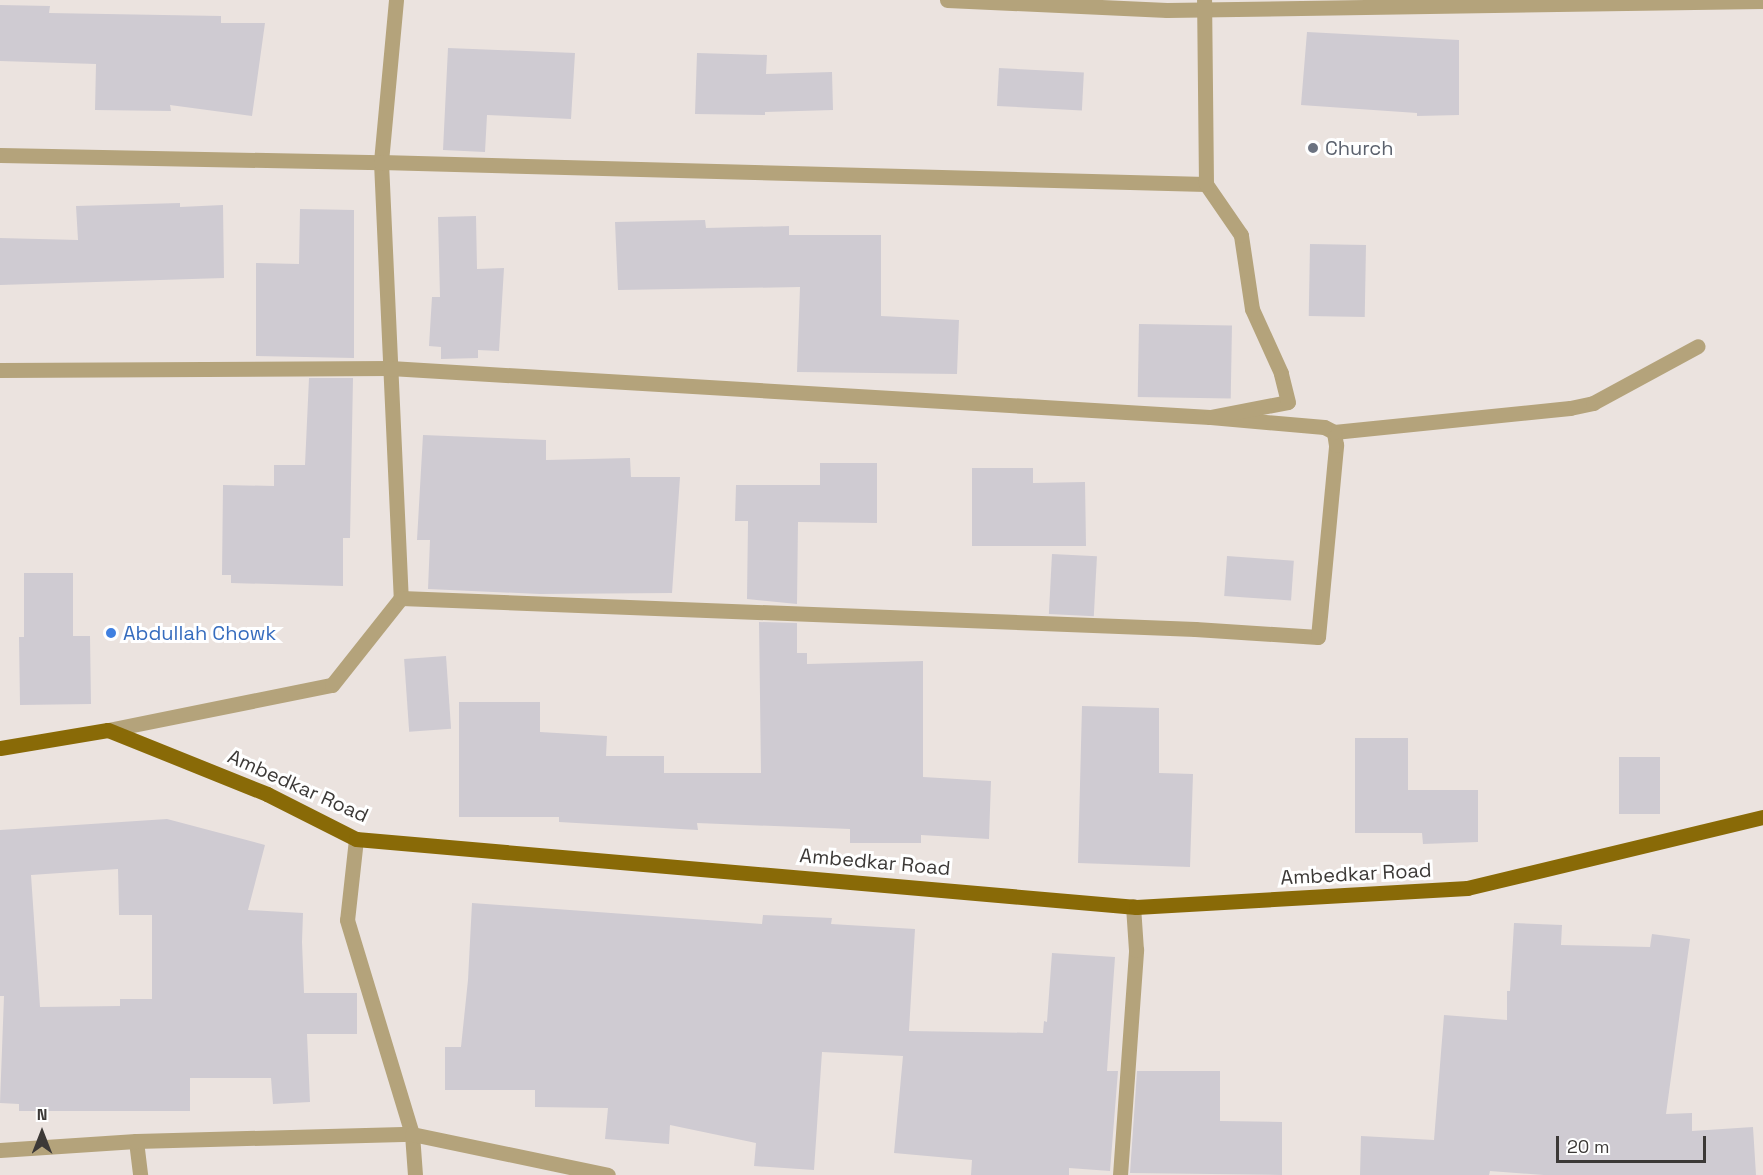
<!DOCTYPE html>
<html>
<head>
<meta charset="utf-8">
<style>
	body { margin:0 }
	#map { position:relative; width:1763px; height:1175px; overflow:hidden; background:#ebe3df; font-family:"Space Grotesk",sans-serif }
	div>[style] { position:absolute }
	.building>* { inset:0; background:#cfcbd2; transform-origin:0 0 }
	.minor>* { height:15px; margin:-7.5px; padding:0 7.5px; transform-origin:7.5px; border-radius:7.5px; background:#b4a37b }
	.major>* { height:15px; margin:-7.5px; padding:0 7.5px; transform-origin:7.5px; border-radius:7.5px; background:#896a07 }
	.dots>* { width:16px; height:16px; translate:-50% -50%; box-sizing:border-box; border:3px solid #fff; border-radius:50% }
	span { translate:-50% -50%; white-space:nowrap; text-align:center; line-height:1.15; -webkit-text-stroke:6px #fff; paint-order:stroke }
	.worship-label { font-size:20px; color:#5b616d }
	.left { translate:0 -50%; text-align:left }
	.shop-label { font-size:20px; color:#366cbe }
	.street-label { font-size:20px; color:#3c3937 }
	.north { position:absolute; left:12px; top:1103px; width:60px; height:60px; -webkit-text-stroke:4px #fff; paint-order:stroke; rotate:0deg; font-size:16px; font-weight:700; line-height:24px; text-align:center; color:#3c3937 }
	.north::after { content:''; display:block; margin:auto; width:21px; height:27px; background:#3c3937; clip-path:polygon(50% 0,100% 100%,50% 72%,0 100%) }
	.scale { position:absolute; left:1556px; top:1136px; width:150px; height:27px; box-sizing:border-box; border:3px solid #3c3937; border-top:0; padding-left:8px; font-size:18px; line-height:21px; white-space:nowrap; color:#3c3937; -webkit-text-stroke:4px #fff; paint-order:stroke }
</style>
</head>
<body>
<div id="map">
	<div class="building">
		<i style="clip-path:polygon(0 5px,50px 6px,49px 13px,221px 16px,221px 23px,265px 23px,252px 116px,170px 105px,171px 111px,95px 110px,96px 64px,0 61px)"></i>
		<i style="clip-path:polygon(1307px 32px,1459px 40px,1459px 115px,1417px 116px,1417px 113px,1301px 105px)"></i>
		<i style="clip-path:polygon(448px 48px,575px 53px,571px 119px,487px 115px,485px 152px,443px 150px)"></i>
		<i style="clip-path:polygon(697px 53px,767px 55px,766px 74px,832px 72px,833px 110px,765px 112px,765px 115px,695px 114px)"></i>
		<i style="left:999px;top:68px;width:85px;height:38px;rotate:3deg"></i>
		<i style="clip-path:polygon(180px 203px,180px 207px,223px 205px,224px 278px,0 285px,0 238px,78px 240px,76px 206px)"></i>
		<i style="clip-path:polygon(300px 209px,354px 210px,354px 358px,256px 356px,256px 263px,299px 264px)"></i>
		<i style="clip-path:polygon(476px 216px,477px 269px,504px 268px,499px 351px,478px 350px,478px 358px,441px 359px,441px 347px,429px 346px,432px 297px,440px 297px,438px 217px)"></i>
		<i style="clip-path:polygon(705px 220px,706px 228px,789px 226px,789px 235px,881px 235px,881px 316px,959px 320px,957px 374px,797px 372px,800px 287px,618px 290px,615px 222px)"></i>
		<i style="left:1310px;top:244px;width:56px;height:72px;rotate:1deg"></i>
		<i style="left:1139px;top:324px;width:93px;height:73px;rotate:1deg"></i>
		<i style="clip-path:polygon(309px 378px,353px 378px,350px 538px,343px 538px,343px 586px,231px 583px,231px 575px,222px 575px,223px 485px,274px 486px,274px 465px,305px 465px)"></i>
		<i style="clip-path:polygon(423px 435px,546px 440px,546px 460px,630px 458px,631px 477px,680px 477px,672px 593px,540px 594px,428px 589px,430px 540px,417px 540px)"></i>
		<i style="clip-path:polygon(820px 463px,877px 463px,877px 523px,798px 522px,797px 604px,747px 599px,748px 521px,735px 521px,736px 485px,820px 485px)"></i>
		<i style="clip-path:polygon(972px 468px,1033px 468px,1033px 483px,1085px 482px,1086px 546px,972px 546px)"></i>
		<i style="left:1052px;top:554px;width:45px;height:60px;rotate:3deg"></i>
		<i style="left:1227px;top:556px;width:67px;height:40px;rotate:4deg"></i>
		<i style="clip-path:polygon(24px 573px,73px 573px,73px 636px,90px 636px,91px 704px,20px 705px,19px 637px,24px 637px)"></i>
		<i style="clip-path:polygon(759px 622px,797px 623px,797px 653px,807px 653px,807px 664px,923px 661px,923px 777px,991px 781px,989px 839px,921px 835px,921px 843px,850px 843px,850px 829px,697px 823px,698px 830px,559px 822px,559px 817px,459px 817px,459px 702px,540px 702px,540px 732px,607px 736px,606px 756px,664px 756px,664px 773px,761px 773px)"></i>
		<i style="left:446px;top:656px;width:73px;height:42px;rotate:86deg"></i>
		<i style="clip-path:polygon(1082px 706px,1159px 708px,1159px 773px,1193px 774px,1190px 867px,1078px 863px)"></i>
		<i style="clip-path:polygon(1355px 738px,1408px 738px,1408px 790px,1478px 790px,1478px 842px,1423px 844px,1422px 833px,1355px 833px)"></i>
		<i style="left:1619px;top:757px;width:41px;height:57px"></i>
		<i style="clip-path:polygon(evenodd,167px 819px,265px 845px,248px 910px,303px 913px,302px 942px,304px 993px,357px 993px,357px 1034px,307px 1034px,310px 1102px,273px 1104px,271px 1078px,190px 1078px,190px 1111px,19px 1111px,19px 1104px,0 1103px,4px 996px,0 996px,0 830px,167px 819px,118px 869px,119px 915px,152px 915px,152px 999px,120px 999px,120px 1006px,40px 1007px,31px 875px,118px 869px)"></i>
		<i style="clip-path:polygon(472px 903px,762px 924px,763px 915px,832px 918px,831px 924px,915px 929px,909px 1031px,1043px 1033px,1044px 1021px,1047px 1022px,1052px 953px,1115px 957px,1107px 1071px,1118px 1071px,1110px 1171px,1069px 1168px,1069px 1175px,971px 1175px,972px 1160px,894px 1153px,903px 1056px,822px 1052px,814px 1170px,754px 1166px,756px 1143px,670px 1125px,669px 1144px,605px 1139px,608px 1108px,535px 1107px,535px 1090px,445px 1090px,445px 1047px,461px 1047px,468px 980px)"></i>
		<i style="clip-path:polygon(1514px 923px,1562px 925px,1561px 945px,1650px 947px,1652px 934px,1690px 939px,1666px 1114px,1692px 1113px,1692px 1131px,1753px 1127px,1756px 1175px,1544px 1175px,1490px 1171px,1489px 1175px,1360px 1175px,1361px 1136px,1434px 1140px,1444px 1015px,1507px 1020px,1507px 991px,1510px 991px)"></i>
		<i style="clip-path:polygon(1137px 1071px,1220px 1071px,1220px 1121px,1282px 1122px,1282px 1175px,1130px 1173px)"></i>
	</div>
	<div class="minor">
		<i style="left:396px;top:0;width:163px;rotate:95.3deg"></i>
		<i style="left:381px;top:162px;width:436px;rotate:87.4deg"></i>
		<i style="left:947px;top:0;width:220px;rotate:2.6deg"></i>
		<i style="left:1167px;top:10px;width:596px;rotate:-0.87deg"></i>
		<i style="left:0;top:155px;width:381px;rotate:1.1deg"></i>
		<i style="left:381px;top:162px;width:825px;rotate:1.53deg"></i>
		<i style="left:0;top:370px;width:390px;rotate:-0.3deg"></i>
		<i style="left:390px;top:368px;width:821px;rotate:3.42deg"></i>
		<i style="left:1334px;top:432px;width:237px;rotate:-5.8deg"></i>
		<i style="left:1570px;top:408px;width:24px;rotate:-12deg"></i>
		<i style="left:1593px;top:403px;width:119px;rotate:-28.5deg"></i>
		<i style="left:108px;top:730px;width:228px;rotate:-11.4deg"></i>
		<i style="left:332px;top:685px;width:111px;rotate:-51.6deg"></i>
		<i style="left:401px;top:598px;width:795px;rotate:2.24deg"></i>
		<i style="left:1195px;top:629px;width:123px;rotate:3.7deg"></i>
		<i style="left:1318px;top:637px;width:193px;rotate:-84.6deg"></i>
		<i style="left:1336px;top:445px;width:13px;rotate:-99deg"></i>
		<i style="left:1334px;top:432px;width:11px;rotate:-153deg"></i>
		<i style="left:1324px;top:427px;width:114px;rotate:-175deg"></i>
		<i style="left:1210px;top:417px;width:79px;rotate:-10.9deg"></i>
		<i style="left:1288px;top:402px;width:30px;rotate:-104deg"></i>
		<i style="left:1281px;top:373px;width:70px;rotate:-114.4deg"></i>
		<i style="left:1252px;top:309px;width:75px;rotate:-98.5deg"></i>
		<i style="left:1241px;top:235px;width:62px;rotate:-124.5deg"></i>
		<i style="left:1206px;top:184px;width:184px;rotate:-90.6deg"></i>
		<i style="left:356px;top:839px;width:81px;rotate:96.3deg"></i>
		<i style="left:347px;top:920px;width:224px;rotate:73.1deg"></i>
		<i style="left:412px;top:1134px;width:41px;rotate:85.8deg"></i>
		<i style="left:136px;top:1141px;width:34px;rotate:83deg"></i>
		<i style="left:0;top:1150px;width:136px;rotate:-3.8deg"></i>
		<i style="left:136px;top:1141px;width:276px;rotate:-1.5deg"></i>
		<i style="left:412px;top:1134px;width:200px;rotate:11.8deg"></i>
		<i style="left:1120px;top:1175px;width:226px;rotate:-85.9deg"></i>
		<i style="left:1136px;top:950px;width:44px;rotate:-93.9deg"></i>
	</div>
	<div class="major">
		<i style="left:0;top:748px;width:109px;rotate:-9.5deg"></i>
		<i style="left:108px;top:730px;width:171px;rotate:21.9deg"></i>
		<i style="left:267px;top:794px;width:100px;rotate:26.8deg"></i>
		<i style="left:356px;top:839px;width:783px;rotate:4.98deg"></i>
		<i style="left:1136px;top:907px;width:332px;rotate:-3.3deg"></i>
		<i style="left:1467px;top:888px;width:304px;rotate:-13.5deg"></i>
	</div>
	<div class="dots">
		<i style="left:1313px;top:148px;background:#6b7280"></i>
		<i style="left:111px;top:633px;background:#3f7fe0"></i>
	</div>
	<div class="worship-label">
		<span class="left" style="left:1325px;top:148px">Church</span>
	</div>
	<div class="shop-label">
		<span class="left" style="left:123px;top:633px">Abdullah Chowk</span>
	</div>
	<div class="street-label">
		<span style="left:298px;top:786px;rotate:24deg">Ambedkar Road</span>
		<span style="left:875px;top:862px;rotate:5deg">Ambedkar Road</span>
		<span style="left:1356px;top:874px;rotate:-3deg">Ambedkar Road</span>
	</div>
	<div class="north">N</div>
	<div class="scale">20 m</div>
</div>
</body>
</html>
